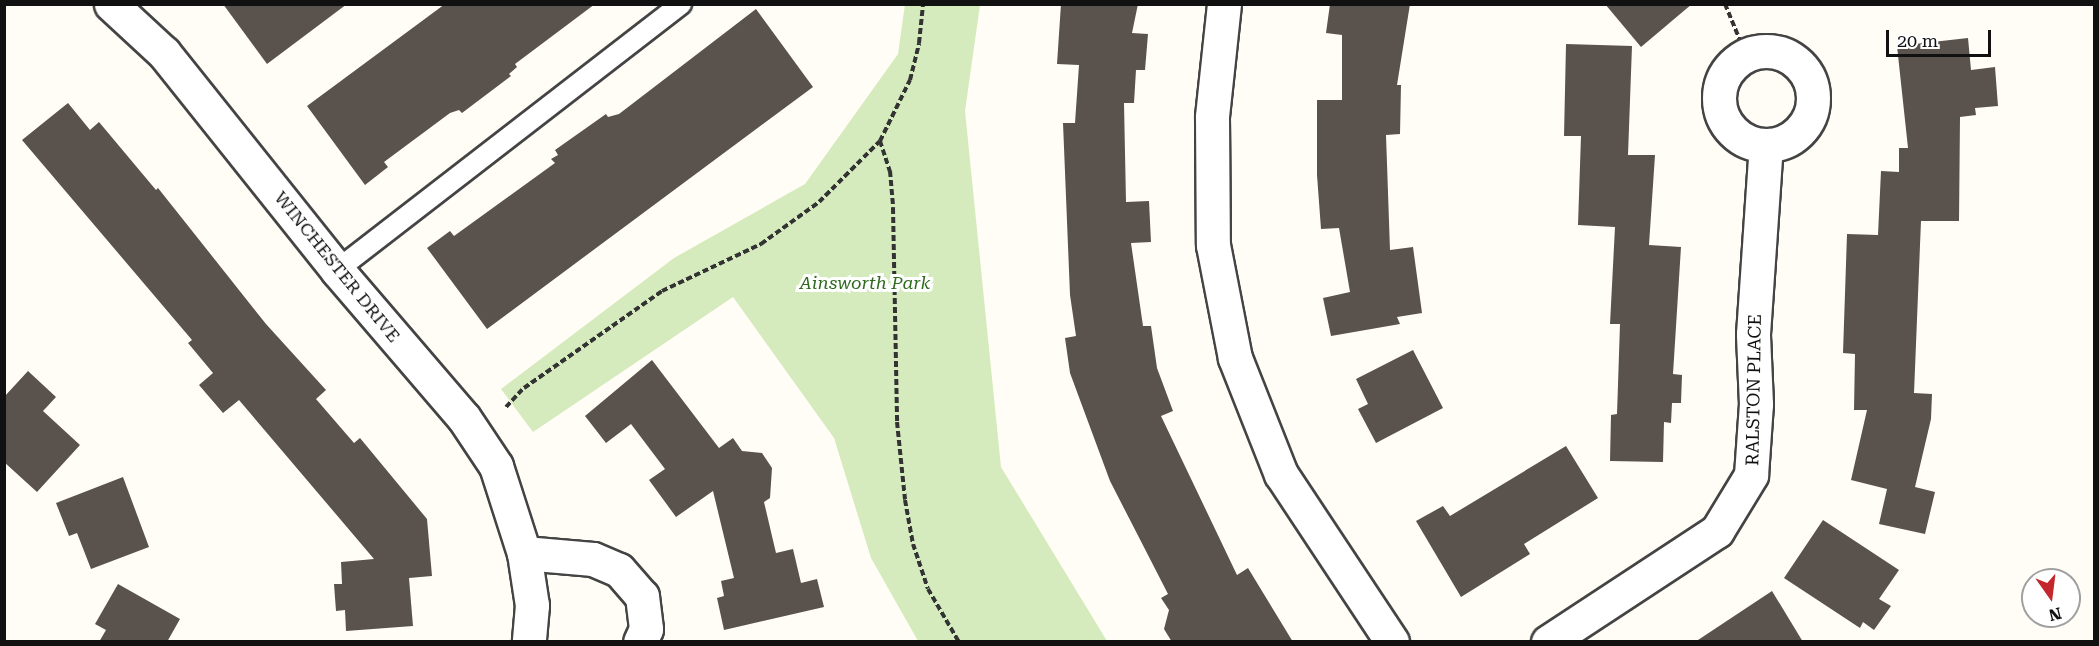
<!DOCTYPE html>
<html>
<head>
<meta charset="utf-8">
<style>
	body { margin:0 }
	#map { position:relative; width:2099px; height:646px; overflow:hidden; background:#fffdf5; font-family:"Roboto Serif",serif }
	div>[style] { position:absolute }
	.green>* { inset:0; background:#d5ebbd }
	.building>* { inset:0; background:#5a524d }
	.path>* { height:4px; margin-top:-2px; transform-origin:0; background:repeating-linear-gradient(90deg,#333 0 6px,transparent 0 9px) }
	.roads { filter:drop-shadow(2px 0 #444) drop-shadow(-2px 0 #444) drop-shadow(0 2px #444) drop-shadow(0 -2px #444) }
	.lane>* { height:20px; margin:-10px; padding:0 10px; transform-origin:10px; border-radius:10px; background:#fff }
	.street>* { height:33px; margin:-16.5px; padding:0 16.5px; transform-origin:16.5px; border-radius:16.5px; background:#fff }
	.street>.ring { margin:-16.5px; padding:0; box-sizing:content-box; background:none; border:33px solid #fff; border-radius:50% }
	span { translate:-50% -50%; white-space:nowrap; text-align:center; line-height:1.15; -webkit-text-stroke:6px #fff; paint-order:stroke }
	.street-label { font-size:18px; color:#111 }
	.park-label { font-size:18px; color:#2f6b1f; font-style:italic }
	.frame { position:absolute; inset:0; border:6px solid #111; pointer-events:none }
	.north { position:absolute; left:2021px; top:568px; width:60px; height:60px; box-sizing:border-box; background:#fff; border:2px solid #a0a0a0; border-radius:50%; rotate:166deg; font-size:16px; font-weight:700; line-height:24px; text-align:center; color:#111 }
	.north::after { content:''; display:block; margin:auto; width:21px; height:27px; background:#c4262e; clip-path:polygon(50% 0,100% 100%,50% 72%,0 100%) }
	.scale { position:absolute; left:1886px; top:30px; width:105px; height:27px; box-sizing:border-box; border:3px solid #111; border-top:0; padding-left:8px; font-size:18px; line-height:21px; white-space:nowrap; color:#111; -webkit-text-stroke:4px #fff; paint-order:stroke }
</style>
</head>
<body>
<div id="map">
	<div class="green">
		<i style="clip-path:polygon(905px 4px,980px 5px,965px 111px,1001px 467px,1107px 641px,918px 641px,871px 558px,834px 438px,733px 297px,533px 432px,501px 389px,674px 258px,805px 184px,898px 54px)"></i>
	</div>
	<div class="building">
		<i style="clip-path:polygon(223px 4px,347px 4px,267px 64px)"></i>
		<i style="clip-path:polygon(445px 4px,595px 4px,515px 64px,517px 67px,509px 74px,511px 76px,462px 113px,459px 110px,450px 113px,384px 162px,388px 167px,365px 185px,307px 106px)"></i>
		<i style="clip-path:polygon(1061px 4px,1138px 4px,1132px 33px,1148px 34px,1145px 70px,1136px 70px,1134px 103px,1124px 103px,1126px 202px,1149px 201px,1151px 242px,1131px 243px,1143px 326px,1151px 326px,1157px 368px,1173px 411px,1161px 416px,1237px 575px,1248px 568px,1293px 642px,1172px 642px,1164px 629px,1169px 610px,1161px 598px,1168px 594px,1110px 481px,1070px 373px,1065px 338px,1076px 336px,1070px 295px,1063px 123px,1075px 123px,1079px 65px,1057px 64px)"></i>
		<i style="clip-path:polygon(1330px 4px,1410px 4px,1397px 85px,1401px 85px,1400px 134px,1386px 135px,1390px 250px,1413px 247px,1422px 313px,1397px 317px,1400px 324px,1331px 336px,1323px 298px,1350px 292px,1339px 228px,1321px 229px,1317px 175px,1317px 100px,1342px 100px,1342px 35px,1326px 33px)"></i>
		<i style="clip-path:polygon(1605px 4px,1692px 4px,1641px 47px)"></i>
		<i style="clip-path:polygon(756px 9px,813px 87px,487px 329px,427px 248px,450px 231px,454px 236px,555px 163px,551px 159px,558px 155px,555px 150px,606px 114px,608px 117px,619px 114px)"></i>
		<i style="clip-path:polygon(1968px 38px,1971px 70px,1995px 67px,1998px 106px,1975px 108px,1976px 115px,1960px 117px,1959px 221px,1921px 221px,1914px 393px,1932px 394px,1931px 419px,1915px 487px,1935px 492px,1925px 534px,1879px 524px,1887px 489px,1851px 480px,1867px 410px,1854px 410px,1855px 354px,1843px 353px,1847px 234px,1878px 235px,1881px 171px,1899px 172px,1899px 148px,1908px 148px,1897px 46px)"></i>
		<i style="clip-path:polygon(1566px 44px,1632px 46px,1628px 155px,1655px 155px,1649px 245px,1681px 247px,1673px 374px,1682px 375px,1681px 403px,1672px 403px,1671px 423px,1664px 422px,1663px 462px,1610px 461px,1611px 415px,1617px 414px,1620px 324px,1610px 324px,1615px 227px,1578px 225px,1581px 136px,1564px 136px)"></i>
		<i style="clip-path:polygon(68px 103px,90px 130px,99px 122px,156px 190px,158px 188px,266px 324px,326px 390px,316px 399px,354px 443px,360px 438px,427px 519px,432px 576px,409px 578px,413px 626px,346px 631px,345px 610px,336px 611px,334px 584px,342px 584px,341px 562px,374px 559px,239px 400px,223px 413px,199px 385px,213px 373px,188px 343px,192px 340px,22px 140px)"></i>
		<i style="clip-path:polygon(1413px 350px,1443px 408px,1376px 443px,1358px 409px,1368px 404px,1356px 379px)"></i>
		<i style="clip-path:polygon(652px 360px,719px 448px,733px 438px,742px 451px,762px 453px,772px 468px,770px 498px,764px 502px,776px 553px,793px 549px,801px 583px,817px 579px,824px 607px,724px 630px,717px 598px,724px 596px,721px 581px,734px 578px,713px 491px,676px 517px,649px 480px,665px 469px,631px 424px,606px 443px,585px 416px)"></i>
		<i style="clip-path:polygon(28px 371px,56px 397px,43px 411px,80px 445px,37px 492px,4px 462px,4px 397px)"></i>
		<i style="clip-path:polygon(1566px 446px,1598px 498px,1524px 544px,1530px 554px,1461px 597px,1416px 521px,1443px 506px,1450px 516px)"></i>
		<i style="clip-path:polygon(123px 477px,149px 547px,91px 569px,77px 533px,69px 536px,56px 503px)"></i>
		<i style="clip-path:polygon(1823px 520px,1899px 570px,1879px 599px,1891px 606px,1874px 630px,1863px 622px,1860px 628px,1784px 578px)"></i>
		<i style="clip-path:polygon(118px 584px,180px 619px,167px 642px,99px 642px,106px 630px,95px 624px)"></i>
		<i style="clip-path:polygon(1772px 591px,1803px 642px,1695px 642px)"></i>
	</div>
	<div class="path">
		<i style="left:1725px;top:4px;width:55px;rotate:67.6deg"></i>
		<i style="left:880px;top:141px;width:32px;rotate:72deg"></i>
		<i style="left:890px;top:171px;width:37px;rotate:85deg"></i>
		<i style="left:893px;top:208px;width:214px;rotate:88.9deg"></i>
		<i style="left:897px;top:422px;width:78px;rotate:84.1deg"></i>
		<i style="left:905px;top:500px;width:45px;rotate:79.7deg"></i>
		<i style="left:913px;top:544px;width:47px;rotate:71.6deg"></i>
		<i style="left:928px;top:589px;width:61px;rotate:59.7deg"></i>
		<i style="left:506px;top:407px;width:26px;rotate:-47deg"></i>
		<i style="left:524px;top:388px;width:169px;rotate:-35.1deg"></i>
		<i style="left:662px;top:291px;width:110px;rotate:-25.4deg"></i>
		<i style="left:761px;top:244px;width:72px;rotate:-35.9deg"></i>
		<i style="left:819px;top:202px;width:86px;rotate:-45deg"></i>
		<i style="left:880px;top:141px;width:68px;rotate:-63.8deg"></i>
		<i style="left:910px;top:80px;width:38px;rotate:-76deg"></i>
		<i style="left:919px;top:43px;width:39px;rotate:-84deg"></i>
	</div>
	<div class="roads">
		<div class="lane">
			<i style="left:337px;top:270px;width:435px;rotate:-37.7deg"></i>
		</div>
		<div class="street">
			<i style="left:111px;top:4px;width:72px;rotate:42.8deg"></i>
			<i style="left:164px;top:53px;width:278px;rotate:51.4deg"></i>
			<i style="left:337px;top:270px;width:195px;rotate:49.4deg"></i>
			<i style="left:464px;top:418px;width:58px;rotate:56.3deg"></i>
			<i style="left:496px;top:466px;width:91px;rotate:72.2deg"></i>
			<i style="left:524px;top:553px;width:53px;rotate:81.3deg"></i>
			<i style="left:532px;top:605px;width:37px;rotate:95deg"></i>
			<i style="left:1224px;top:4px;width:114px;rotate:96.1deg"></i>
			<i style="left:1212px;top:117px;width:128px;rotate:89.6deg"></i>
			<i style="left:1213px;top:245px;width:115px;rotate:79deg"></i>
			<i style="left:1235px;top:358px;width:125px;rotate:68.4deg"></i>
			<i style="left:1281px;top:474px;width:201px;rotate:56.5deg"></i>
			<i class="ring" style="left:1719px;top:51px;width:61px;height:61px"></i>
			<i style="left:524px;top:553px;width:69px;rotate:5deg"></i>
			<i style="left:593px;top:559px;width:28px;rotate:23deg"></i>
			<i style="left:619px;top:570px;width:35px;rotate:49deg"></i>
			<i style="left:642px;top:596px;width:33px;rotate:83deg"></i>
			<i style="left:646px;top:629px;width:14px;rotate:115deg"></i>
			<i style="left:1548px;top:642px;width:202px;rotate:-33.3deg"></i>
			<i style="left:1717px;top:531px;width:66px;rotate:-58.7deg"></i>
			<i style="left:1751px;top:475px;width:71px;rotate:-86deg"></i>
			<i style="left:1756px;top:404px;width:70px;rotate:-92.5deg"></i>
			<i style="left:1753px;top:334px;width:189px;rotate:-86.1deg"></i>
		</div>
	</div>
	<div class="street-label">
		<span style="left:337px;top:267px;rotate:51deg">WINCHESTER DRIVE</span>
		<span style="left:1754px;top:390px;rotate:-89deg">RALSTON PLACE</span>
	</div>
	<div class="park-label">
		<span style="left:865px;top:283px">Ainsworth Park</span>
	</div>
	<div class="frame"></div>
	<div class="north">N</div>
	<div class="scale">20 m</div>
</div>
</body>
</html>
